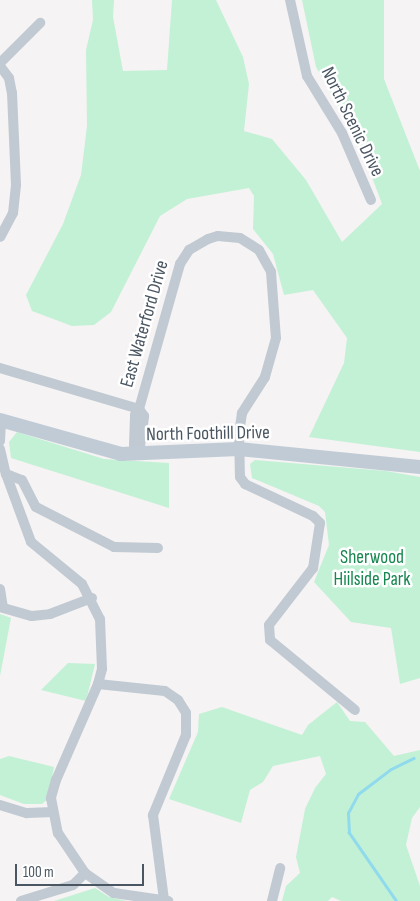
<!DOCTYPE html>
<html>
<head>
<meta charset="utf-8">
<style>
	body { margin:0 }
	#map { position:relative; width:420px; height:901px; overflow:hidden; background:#f5f3f3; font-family:"Sofia Sans Condensed",sans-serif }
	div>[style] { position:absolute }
	.green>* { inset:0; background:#c3f1d5 }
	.stream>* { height:2.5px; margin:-1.25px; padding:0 1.25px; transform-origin:1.25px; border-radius:1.25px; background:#90daee }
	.street>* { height:10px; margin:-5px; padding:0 5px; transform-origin:5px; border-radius:5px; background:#c1cad2 }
	.secondary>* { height:14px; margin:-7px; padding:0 7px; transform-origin:7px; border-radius:7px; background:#c1cbd6 }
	span { translate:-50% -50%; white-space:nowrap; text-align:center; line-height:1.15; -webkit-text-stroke:5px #fff; paint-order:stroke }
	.street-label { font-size:19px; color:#4a5661 }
	.park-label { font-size:19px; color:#17864f }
	.scale { position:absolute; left:15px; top:864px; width:129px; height:22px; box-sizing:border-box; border:2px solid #4a5661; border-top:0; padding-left:6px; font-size:15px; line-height:18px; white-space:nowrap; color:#4a5661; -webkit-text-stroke:4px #fff; paint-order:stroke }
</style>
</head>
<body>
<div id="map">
	<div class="green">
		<i style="clip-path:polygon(92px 0,114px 0,113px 17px,123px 71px,167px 70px,172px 0,216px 0,243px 57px,249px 84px,244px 131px,272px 139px,306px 180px,342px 242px,382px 204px,358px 140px,316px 67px,302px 0,384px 0,384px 79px,420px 171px,420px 452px,309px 437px,344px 363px,347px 338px,313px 290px,284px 295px,273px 254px,253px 229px,254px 196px,249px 188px,187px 199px,160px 216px,111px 312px,94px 325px,72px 326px,32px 311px,26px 295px,63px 224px,81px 175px,87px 126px,86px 50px,93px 20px)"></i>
		<i style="clip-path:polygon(17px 432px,104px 459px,169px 463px,169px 508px,11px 458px,9px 442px)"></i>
		<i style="clip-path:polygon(255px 460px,386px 471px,420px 477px,420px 678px,400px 684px,391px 628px,351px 622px,314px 582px,329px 545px,325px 512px,319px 506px,252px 478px,250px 464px)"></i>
		<i style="clip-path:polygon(0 614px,11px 618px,0 676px)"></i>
		<i style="clip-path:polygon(68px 663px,95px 664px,86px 701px,41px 690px)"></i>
		<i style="clip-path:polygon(337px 702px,350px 721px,365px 722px,394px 756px,420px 750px,420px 807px,412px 818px,406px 845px,420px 886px,420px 901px,341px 901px,332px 897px,328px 901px,282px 901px,286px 886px,300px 873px,296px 857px,305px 809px,315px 788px,326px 774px,320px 756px,273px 766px,263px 782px,250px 790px,241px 823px,169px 799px,198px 732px,199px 714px,222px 707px,302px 735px,308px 725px)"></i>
		<i style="clip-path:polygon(9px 756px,54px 767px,48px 799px,42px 804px,24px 804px,0 795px,0 759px)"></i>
		<i style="clip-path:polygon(95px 888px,109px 897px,127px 901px,54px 901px)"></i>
	</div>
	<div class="stream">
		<i style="left:396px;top:901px;width:83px;rotate:-124.7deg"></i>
		<i style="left:349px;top:833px;width:20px;rotate:-93deg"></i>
		<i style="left:348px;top:813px;width:21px;rotate:-62deg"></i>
		<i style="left:358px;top:794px;width:41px;rotate:-37.1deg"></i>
		<i style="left:391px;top:769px;width:25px;rotate:-26deg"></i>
	</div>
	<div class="street">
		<i style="left:290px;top:0;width:78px;rotate:77.4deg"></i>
		<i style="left:307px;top:76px;width:67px;rotate:58.4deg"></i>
		<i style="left:342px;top:133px;width:73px;rotate:66.6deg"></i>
		<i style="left:0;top:63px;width:57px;rotate:-45deg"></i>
		<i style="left:0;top:66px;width:15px;rotate:53deg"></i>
		<i style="left:9px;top:78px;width:15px;rotate:79deg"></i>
		<i style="left:12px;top:93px;width:92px;rotate:87.5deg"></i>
		<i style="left:16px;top:185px;width:28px;rotate:96deg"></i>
		<i style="left:13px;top:213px;width:27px;rotate:118deg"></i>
		<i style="left:0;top:368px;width:145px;rotate:16.4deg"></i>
		<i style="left:0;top:441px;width:20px;rotate:-87deg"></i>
		<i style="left:0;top:449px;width:26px;rotate:77deg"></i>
		<i style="left:6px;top:474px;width:72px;rotate:69.8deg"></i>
		<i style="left:31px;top:542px;width:66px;rotate:39.5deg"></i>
		<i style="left:82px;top:584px;width:39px;rotate:63deg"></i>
		<i style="left:100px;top:619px;width:50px;rotate:87.7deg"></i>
		<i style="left:102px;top:669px;width:16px;rotate:105deg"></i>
		<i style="left:98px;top:684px;width:105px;rotate:113.6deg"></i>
		<i style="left:56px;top:780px;width:19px;rotate:106deg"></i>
		<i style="left:51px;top:798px;width:36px;rotate:79deg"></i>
		<i style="left:58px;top:833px;width:48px;rotate:56deg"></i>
		<i style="left:85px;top:873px;width:35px;rotate:35deg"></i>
		<i style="left:114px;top:893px;width:55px;rotate:8.4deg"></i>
		<i style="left:139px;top:453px;width:9px;rotate:-122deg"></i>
		<i style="left:134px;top:445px;width:30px;rotate:-88deg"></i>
		<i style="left:135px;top:415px;width:7px;rotate:-56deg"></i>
		<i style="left:139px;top:409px;width:151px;rotate:-74.2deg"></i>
		<i style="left:180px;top:264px;width:17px;rotate:-57deg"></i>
		<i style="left:189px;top:250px;width:22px;rotate:-30deg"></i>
		<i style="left:208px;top:239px;width:10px;rotate:-17deg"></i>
		<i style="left:218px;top:236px;width:22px;rotate:5deg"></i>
		<i style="left:240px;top:238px;width:22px;rotate:32deg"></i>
		<i style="left:259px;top:250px;width:25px;rotate:61deg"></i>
		<i style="left:271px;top:272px;width:66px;rotate:85.7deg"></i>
		<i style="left:276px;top:338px;width:41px;rotate:105.8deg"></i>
		<i style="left:265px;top:377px;width:43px;rotate:122.6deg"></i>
		<i style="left:242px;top:413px;width:21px;rotate:98deg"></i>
		<i style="left:239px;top:434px;width:43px;rotate:88.7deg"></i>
		<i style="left:240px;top:477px;width:9px;rotate:54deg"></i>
		<i style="left:245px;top:484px;width:75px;rotate:25.2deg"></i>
		<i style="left:313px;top:516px;width:10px;rotate:45deg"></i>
		<i style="left:320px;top:523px;width:46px;rotate:98.8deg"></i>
		<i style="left:313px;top:568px;width:72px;rotate:127.7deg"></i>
		<i style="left:269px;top:625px;width:15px;rotate:86deg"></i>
		<i style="left:270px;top:640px;width:110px;rotate:39.5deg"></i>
		<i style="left:139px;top:453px;width:37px;rotate:-82deg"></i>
		<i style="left:144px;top:416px;width:9px;rotate:-126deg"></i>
		<i style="left:6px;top:474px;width:17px;rotate:21deg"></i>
		<i style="left:22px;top:480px;width:30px;rotate:63deg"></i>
		<i style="left:36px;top:507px;width:88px;rotate:27.1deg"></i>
		<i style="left:114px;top:547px;width:44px;rotate:1.3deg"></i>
		<i style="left:0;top:589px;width:18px;rotate:81deg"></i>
		<i style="left:0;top:607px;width:33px;rotate:16deg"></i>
		<i style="left:32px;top:616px;width:18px;rotate:-6deg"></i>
		<i style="left:50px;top:614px;width:45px;rotate:-20.9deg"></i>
		<i style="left:98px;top:684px;width:67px;rotate:6deg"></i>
		<i style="left:165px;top:691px;width:16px;rotate:35deg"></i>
		<i style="left:178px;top:700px;width:15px;rotate:58deg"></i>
		<i style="left:186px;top:713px;width:22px;rotate:90deg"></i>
		<i style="left:186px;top:735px;width:87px;rotate:112.4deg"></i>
		<i style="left:153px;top:815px;width:86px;rotate:82.6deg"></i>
		<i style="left:0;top:805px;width:28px;rotate:17deg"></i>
		<i style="left:27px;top:813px;width:26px;rotate:-2deg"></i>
		<i style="left:21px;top:901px;width:54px;rotate:-17.1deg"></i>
		<i style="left:73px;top:885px;width:17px;rotate:-45deg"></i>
		<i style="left:272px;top:901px;width:34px;rotate:-76deg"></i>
	</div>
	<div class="secondary">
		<i style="left:0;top:420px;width:126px;rotate:15.7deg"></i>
		<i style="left:121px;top:454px;width:118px;rotate:-2.4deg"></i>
		<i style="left:239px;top:449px;width:182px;rotate:5.7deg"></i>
	</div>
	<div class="street-label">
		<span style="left:352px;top:122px;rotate:64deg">North Scenic Drive</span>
		<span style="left:145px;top:324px;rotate:-74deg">East Waterford Drive</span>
		<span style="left:208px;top:434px;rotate:-1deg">North Foothill Drive</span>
	</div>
	<div class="park-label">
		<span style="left:372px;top:569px">Sherwood<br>Hiilside Park</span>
	</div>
	<div class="scale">100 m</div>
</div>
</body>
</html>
